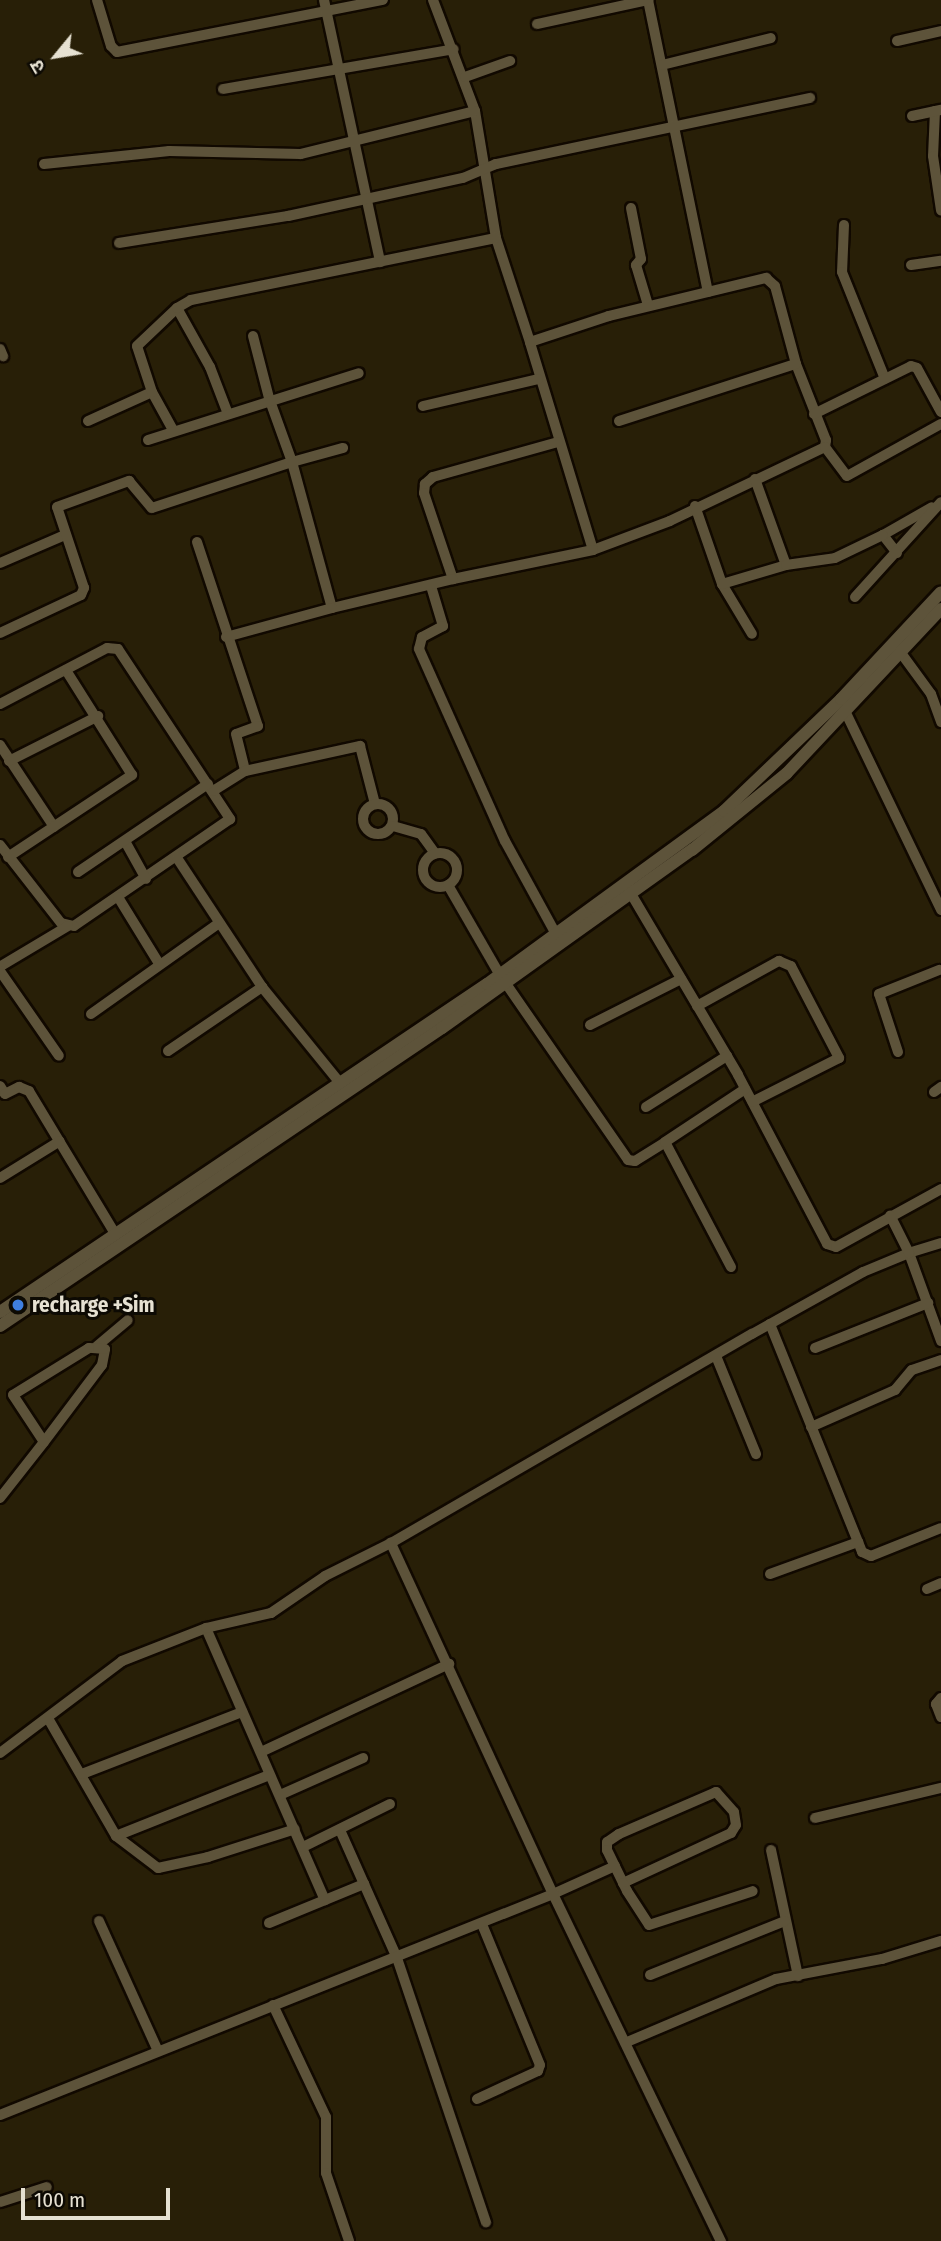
<!DOCTYPE html>
<html>
<head>
<meta charset="utf-8">
<style>
	body { margin:0 }
	#map { position:relative; width:941px; height:2241px; overflow:hidden; background:#281f07; font-family:"Fira Sans Condensed","Noto Sans Devanagari",sans-serif }
	div>[style] { position:absolute }
	.roads { filter:drop-shadow(2px 0 #110900) drop-shadow(-2px 0 #110900) drop-shadow(0 2px #110900) drop-shadow(0 -2px #110900) }
	.minor>* { height:10px; margin:-5px; padding:0 5px; transform-origin:5px; border-radius:5px; background:#5d533a }
	.minor>.ring { margin:-5px; padding:0; box-sizing:content-box; background:none; border:10px solid #5d533a; border-radius:50% }
	.tertiary>* { height:12px; margin:-6px; padding:0 6px; transform-origin:6px; border-radius:6px; background:#5d533a }
	.dots>* { width:19px; height:19px; translate:-50% -50%; box-sizing:border-box; border:4px solid #0d0a03; border-radius:50% }
	span { translate:-50% -50%; white-space:nowrap; text-align:center; line-height:1.15; -webkit-text-stroke:6px #0d0a03; paint-order:stroke }
	.poi-label { font-size:21px; color:#e6e1d2; font-weight:700 }
	.left { translate:0 -50%; text-align:left }
	.north { position:absolute; left:21px; top:21px; width:70px; height:70px; -webkit-text-stroke:5px #0d0a03; paint-order:stroke; rotate:240deg; font-size:19px; font-weight:700; line-height:28px; text-align:center; color:#e6e1d2 }
	.north::after { content:''; display:block; margin:auto; width:24px; height:32px; background:#e6e1d2; clip-path:polygon(50% 0,100% 100%,50% 72%,0 100%) }
	.scale { position:absolute; left:21px; top:2188px; width:149px; height:32px; box-sizing:border-box; border:4px solid #e6e1d2; border-top:0; padding-left:9px; font-size:21px; line-height:24px; white-space:nowrap; color:#e6e1d2; -webkit-text-stroke:5px #0d0a03; paint-order:stroke }
</style>
</head>
<body>
<div id="map">
	<div class="roads">
		<div class="minor">
			<i style="left:97px;top:0;width:48px;rotate:73.1deg"></i>
			<i style="left:111px;top:46px;width:8px;rotate:45deg"></i>
			<i style="left:117px;top:52px;width:271px;rotate:-11.1deg"></i>
			<i style="left:324px;top:0;width:268px;rotate:77.9deg"></i>
			<i style="left:433px;top:0;width:119px;rotate:69.3deg"></i>
			<i style="left:475px;top:111px;width:129px;rotate:80.6deg"></i>
			<i style="left:496px;top:238px;width:109px;rotate:71.9deg"></i>
			<i style="left:648px;top:0;width:298px;rotate:78.4deg"></i>
			<i style="left:537px;top:24px;width:114px;rotate:-12.2deg"></i>
			<i style="left:897px;top:41px;width:45px;rotate:-12.8deg"></i>
			<i style="left:662px;top:65px;width:112px;rotate:-13.9deg"></i>
			<i style="left:465px;top:77px;width:48px;rotate:-19.6deg"></i>
			<i style="left:223px;top:89px;width:234px;rotate:-9.8deg"></i>
			<i style="left:935px;top:111px;width:45px;rotate:92.5deg"></i>
			<i style="left:933px;top:156px;width:55px;rotate:81.6deg"></i>
			<i style="left:912px;top:116px;width:30px;rotate:-12deg"></i>
			<i style="left:44px;top:164px;width:126px;rotate:-5.9deg"></i>
			<i style="left:169px;top:151px;width:132px;rotate:1.3deg"></i>
			<i style="left:301px;top:154px;width:179px;rotate:-13.9deg"></i>
			<i style="left:631px;top:208px;width:52px;rotate:78.9deg"></i>
			<i style="left:641px;top:259px;width:8px;rotate:130deg"></i>
			<i style="left:636px;top:265px;width:42px;rotate:73.3deg"></i>
			<i style="left:844px;top:225px;width:47px;rotate:92.4deg"></i>
			<i style="left:842px;top:272px;width:115px;rotate:68.1deg"></i>
			<i style="left:119px;top:243px;width:171px;rotate:-9.1deg"></i>
			<i style="left:288px;top:216px;width:179px;rotate:-12.3deg"></i>
			<i style="left:463px;top:178px;width:36px;rotate:-23deg"></i>
			<i style="left:496px;top:164px;width:321px;rotate:-11.9deg"></i>
			<i style="left:911px;top:265px;width:30px;rotate:-8deg"></i>
			<i style="left:766px;top:278px;width:12px;rotate:42deg"></i>
			<i style="left:775px;top:286px;width:81px;rotate:74.9deg"></i>
			<i style="left:796px;top:364px;width:82px;rotate:68.5deg"></i>
			<i style="left:826px;top:440px;width:7px;rotate:98deg"></i>
			<i style="left:825px;top:447px;width:172px;rotate:154.5deg"></i>
			<i style="left:670px;top:521px;width:82px;rotate:159.4deg"></i>
			<i style="left:593px;top:550px;width:217px;rotate:-106.9deg"></i>
			<i style="left:530px;top:342px;width:83px;rotate:-18.2deg"></i>
			<i style="left:609px;top:316px;width:162px;rotate:-13.6deg"></i>
			<i style="left:177px;top:308px;width:68px;rotate:60.8deg"></i>
			<i style="left:210px;top:367px;width:50px;rotate:69deg"></i>
			<i style="left:253px;top:336px;width:64px;rotate:75.5deg"></i>
			<i style="left:269px;top:398px;width:68px;rotate:70.2deg"></i>
			<i style="left:292px;top:462px;width:53px;rotate:-15.4deg"></i>
			<i style="left:0;top:349px;width:8px;rotate:67deg"></i>
			<i style="left:423px;top:406px;width:118px;rotate:-13.2deg"></i>
			<i style="left:814px;top:414px;width:108px;rotate:-26.3deg"></i>
			<i style="left:911px;top:366px;width:6px;rotate:18deg"></i>
			<i style="left:917px;top:368px;width:50px;rotate:61.4deg"></i>
			<i style="left:88px;top:421px;width:70px;rotate:-24.4deg"></i>
			<i style="left:619px;top:421px;width:186px;rotate:-17.9deg"></i>
			<i style="left:173px;top:430px;width:43px;rotate:-118.9deg"></i>
			<i style="left:152px;top:392px;width:48px;rotate:-108.1deg"></i>
			<i style="left:137px;top:346px;width:55px;rotate:-43.5deg"></i>
			<i style="left:177px;top:308px;width:16px;rotate:-30deg"></i>
			<i style="left:191px;top:300px;width:311px;rotate:-11.5deg"></i>
			<i style="left:148px;top:440px;width:221px;rotate:-17.6deg"></i>
			<i style="left:558px;top:442px;width:130px;rotate:164.4deg"></i>
			<i style="left:433px;top:477px;width:11px;rotate:139deg"></i>
			<i style="left:425px;top:484px;width:9px;rotate:96deg"></i>
			<i style="left:424px;top:493px;width:91px;rotate:71.4deg"></i>
			<i style="left:453px;top:579px;width:143px;rotate:-11.7deg"></i>
			<i style="left:825px;top:447px;width:36px;rotate:53deg"></i>
			<i style="left:847px;top:476px;width:107px;rotate:-29deg"></i>
			<i style="left:755px;top:479px;width:91px;rotate:70.2deg"></i>
			<i style="left:695px;top:506px;width:83px;rotate:70.9deg"></i>
			<i style="left:722px;top:584px;width:58px;rotate:59deg"></i>
			<i style="left:197px;top:542px;width:194px;rotate:71.7deg"></i>
			<i style="left:258px;top:726px;width:23px;rotate:160deg"></i>
			<i style="left:236px;top:734px;width:38px;rotate:76deg"></i>
			<i style="left:897px;top:553px;width:23px;rotate:-128deg"></i>
			<i style="left:883px;top:535px;width:56px;rotate:-29.7deg"></i>
			<i style="left:0;top:563px;width:71px;rotate:-23.3deg"></i>
			<i style="left:722px;top:584px;width:67px;rotate:-16.5deg"></i>
			<i style="left:786px;top:565px;width:49px;rotate:-8.1deg"></i>
			<i style="left:835px;top:558px;width:53px;rotate:-25.6deg"></i>
			<i style="left:431px;top:586px;width:42px;rotate:73.3deg"></i>
			<i style="left:443px;top:626px;width:24px;rotate:152deg"></i>
			<i style="left:422px;top:637px;width:12px;rotate:104deg"></i>
			<i style="left:419px;top:649px;width:210px;rotate:65.9deg"></i>
			<i style="left:505px;top:841px;width:106px;rotate:61.3deg"></i>
			<i style="left:855px;top:597px;width:128px;rotate:-47.8deg"></i>
			<i style="left:0;top:633px;width:89px;rotate:-25.1deg"></i>
			<i style="left:81px;top:595px;width:8px;rotate:-67deg"></i>
			<i style="left:84px;top:588px;width:85px;rotate:-108.4deg"></i>
			<i style="left:57px;top:507px;width:77px;rotate:-19.9deg"></i>
			<i style="left:129px;top:481px;width:35px;rotate:50deg"></i>
			<i style="left:152px;top:508px;width:147px;rotate:-18.2deg"></i>
			<i style="left:292px;top:462px;width:151px;rotate:74.7deg"></i>
			<i style="left:332px;top:608px;width:124px;rotate:-13.5deg"></i>
			<i style="left:226px;top:637px;width:110px;rotate:-15.3deg"></i>
			<i style="left:901px;top:653px;width:51px;rotate:53.8deg"></i>
			<i style="left:931px;top:694px;width:30px;rotate:70deg"></i>
			<i style="left:0;top:704px;width:121px;rotate:-27.6deg"></i>
			<i style="left:107px;top:648px;width:11px;rotate:5deg"></i>
			<i style="left:118px;top:649px;width:204px;rotate:56.6deg"></i>
			<i style="left:230px;top:819px;width:189px;rotate:145.6deg"></i>
			<i style="left:74px;top:926px;width:13px;rotate:-167deg"></i>
			<i style="left:61px;top:923px;width:99px;rotate:-128deg"></i>
			<i style="left:845px;top:711px;width:221px;rotate:64.2deg"></i>
			<i style="left:0;top:745px;width:98px;rotate:56.6deg"></i>
			<i style="left:9px;top:761px;width:100px;rotate:-26.8deg"></i>
			<i style="left:213px;top:791px;width:38px;rotate:-32deg"></i>
			<i style="left:245px;top:771px;width:118px;rotate:-12.3deg"></i>
			<i style="left:360px;top:746px;width:60px;rotate:75.5deg"></i>
			<i class="ring" style="left:363px;top:804px;width:20px;height:20px"></i>
			<i style="left:393px;top:826px;width:29px;rotate:16deg"></i>
			<i style="left:421px;top:834px;width:24px;rotate:54deg"></i>
			<i style="left:126px;top:843px;width:41px;rotate:60.9deg"></i>
			<i class="ring" style="left:423px;top:853px;width:24px;height:24px"></i>
			<i style="left:8px;top:857px;width:149px;rotate:-33.5deg"></i>
			<i style="left:132px;top:775px;width:124px;rotate:-122.2deg"></i>
			<i style="left:177px;top:858px;width:154px;rotate:56.6deg"></i>
			<i style="left:262px;top:987px;width:124px;rotate:50.9deg"></i>
			<i style="left:78px;top:872px;width:157px;rotate:-34.1deg"></i>
			<i style="left:448px;top:885px;width:104px;rotate:60deg"></i>
			<i style="left:500px;top:975px;width:225px;rotate:55.3deg"></i>
			<i style="left:628px;top:1160px;width:7px;rotate:8deg"></i>
			<i style="left:635px;top:1161px;width:36px;rotate:-32deg"></i>
			<i style="left:627px;top:887px;width:218px;rotate:59.4deg"></i>
			<i style="left:738px;top:1075px;width:191px;rotate:62.2deg"></i>
			<i style="left:827px;top:1244px;width:9px;rotate:18deg"></i>
			<i style="left:836px;top:1247px;width:120px;rotate:-28.9deg"></i>
			<i style="left:118px;top:897px;width:76px;rotate:58.4deg"></i>
			<i style="left:1px;top:966px;width:78px;rotate:-30.8deg"></i>
			<i style="left:0;top:971px;width:103px;rotate:55.2deg"></i>
			<i style="left:697px;top:1006px;width:94px;rotate:-28.8deg"></i>
			<i style="left:779px;top:961px;width:13px;rotate:23deg"></i>
			<i style="left:791px;top:966px;width:104px;rotate:62.4deg"></i>
			<i style="left:839px;top:1058px;width:97px;rotate:153.2deg"></i>
			<i style="left:91px;top:1014px;width:157px;rotate:-35.4deg"></i>
			<i style="left:590px;top:1025px;width:102px;rotate:-26.8deg"></i>
			<i style="left:168px;top:1051px;width:114px;rotate:-34.2deg"></i>
			<i style="left:898px;top:1052px;width:61px;rotate:-108.1deg"></i>
			<i style="left:879px;top:994px;width:65px;rotate:-21.8deg"></i>
			<i style="left:0;top:1086px;width:9px;rotate:58deg"></i>
			<i style="left:5px;top:1094px;width:16px;rotate:-27deg"></i>
			<i style="left:19px;top:1087px;width:11px;rotate:22deg"></i>
			<i style="left:29px;top:1091px;width:168px;rotate:58.9deg"></i>
			<i style="left:934px;top:1092px;width:9px;rotate:-36deg"></i>
			<i style="left:646px;top:1107px;width:96px;rotate:-32.2deg"></i>
			<i style="left:0;top:1178px;width:70px;rotate:-31.7deg"></i>
			<i style="left:941px;top:1243px;width:34px;rotate:163deg"></i>
			<i style="left:909px;top:1253px;width:94px;rotate:70deg"></i>
			<i style="left:731px;top:1267px;width:141px;rotate:-117.8deg"></i>
			<i style="left:665px;top:1142px;width:96px;rotate:-33.5deg"></i>
			<i style="left:770px;top:1324px;width:246px;rotate:68deg"></i>
			<i style="left:862px;top:1552px;width:10px;rotate:24deg"></i>
			<i style="left:871px;top:1556px;width:75px;rotate:-21.8deg"></i>
			<i style="left:97px;top:1346px;width:40px;rotate:-40deg"></i>
			<i style="left:815px;top:1348px;width:122px;rotate:-21.7deg"></i>
			<i style="left:716px;top:1356px;width:106px;rotate:67.8deg"></i>
			<i style="left:811px;top:1427px;width:92px;rotate:-23.8deg"></i>
			<i style="left:895px;top:1390px;width:26px;rotate:-50deg"></i>
			<i style="left:912px;top:1370px;width:31px;rotate:-19deg"></i>
			<i style="left:0;top:1498px;width:71px;rotate:-51.8deg"></i>
			<i style="left:44px;top:1442px;width:96px;rotate:-53deg"></i>
			<i style="left:102px;top:1365px;width:16px;rotate:-79deg"></i>
			<i style="left:105px;top:1349px;width:16px;rotate:-176deg"></i>
			<i style="left:89px;top:1348px;width:89px;rotate:148.3deg"></i>
			<i style="left:13px;top:1395px;width:56px;rotate:56.6deg"></i>
			<i style="left:770px;top:1574px;width:94px;rotate:-20deg"></i>
			<i style="left:927px;top:1589px;width:15px;rotate:-23deg"></i>
			<i style="left:206px;top:1628px;width:297px;rotate:66.4deg"></i>
			<i style="left:941px;top:1698px;width:8px;rotate:130deg"></i>
			<i style="left:936px;top:1704px;width:14px;rotate:69deg"></i>
			<i style="left:49px;top:1720px;width:134px;rotate:60deg"></i>
			<i style="left:116px;top:1836px;width:53px;rotate:37.3deg"></i>
			<i style="left:158px;top:1868px;width:51px;rotate:-12.4deg"></i>
			<i style="left:208px;top:1857px;width:91px;rotate:-17.8deg"></i>
			<i style="left:261px;top:1752px;width:208px;rotate:-25.1deg"></i>
			<i style="left:0;top:1753px;width:153px;rotate:-37deg"></i>
			<i style="left:122px;top:1661px;width:90px;rotate:-21.4deg"></i>
			<i style="left:206px;top:1628px;width:67px;rotate:-13deg"></i>
			<i style="left:271px;top:1613px;width:65px;rotate:-34.4deg"></i>
			<i style="left:325px;top:1576px;width:74px;rotate:-26.6deg"></i>
			<i style="left:82px;top:1774px;width:172px;rotate:-21.2deg"></i>
			<i style="left:280px;top:1795px;width:91px;rotate:-24deg"></i>
			<i style="left:815px;top:1818px;width:130px;rotate:-13.4deg"></i>
			<i style="left:340px;top:1830px;width:140px;rotate:66deg"></i>
			<i style="left:397px;top:1958px;width:279px;rotate:71.4deg"></i>
			<i style="left:116px;top:1836px;width:165px;rotate:-21.7deg"></i>
			<i style="left:303px;top:1847px;width:97px;rotate:-26.3deg"></i>
			<i style="left:771px;top:1850px;width:129px;rotate:77.9deg"></i>
			<i style="left:615px;top:1866px;width:68px;rotate:155.7deg"></i>
			<i style="left:553px;top:1894px;width:387px;rotate:-114.8deg"></i>
			<i style="left:391px;top:1543px;width:417px;rotate:-30.1deg"></i>
			<i style="left:752px;top:1334px;width:127px;rotate:-29.2deg"></i>
			<i style="left:863px;top:1272px;width:50px;rotate:-22.4deg"></i>
			<i style="left:909px;top:1253px;width:42px;rotate:-116.6deg"></i>
			<i style="left:623px;top:1883px;width:119px;rotate:-24.8deg"></i>
			<i style="left:731px;top:1833px;width:9px;rotate:-58deg"></i>
			<i style="left:736px;top:1825px;width:13px;rotate:-99deg"></i>
			<i style="left:734px;top:1812px;width:27px;rotate:-132deg"></i>
			<i style="left:716px;top:1792px;width:106px;rotate:156.6deg"></i>
			<i style="left:619px;top:1834px;width:14px;rotate:146deg"></i>
			<i style="left:607px;top:1842px;width:8px;rotate:90deg"></i>
			<i style="left:607px;top:1850px;width:37px;rotate:64deg"></i>
			<i style="left:623px;top:1883px;width:9px;rotate:63deg"></i>
			<i style="left:627px;top:1891px;width:40px;rotate:57.1deg"></i>
			<i style="left:649px;top:1925px;width:109px;rotate:-18.1deg"></i>
			<i style="left:99px;top:1921px;width:143px;rotate:65.6deg"></i>
			<i style="left:269px;top:1923px;width:103px;rotate:-22.3deg"></i>
			<i style="left:650px;top:1975px;width:145px;rotate:-21.8deg"></i>
			<i style="left:273px;top:2005px;width:124px;rotate:64.7deg"></i>
			<i style="left:326px;top:2117px;width:56px;rotate:90deg"></i>
			<i style="left:326px;top:2173px;width:72px;rotate:71.3deg"></i>
			<i style="left:627px;top:2042px;width:162px;rotate:-22.9deg"></i>
			<i style="left:776px;top:1979px;width:108px;rotate:-10.7deg"></i>
			<i style="left:882px;top:1959px;width:62px;rotate:-17deg"></i>
			<i style="left:477px;top:2099px;width:67px;rotate:-24.7deg"></i>
			<i style="left:538px;top:2071px;width:6px;rotate:-72deg"></i>
			<i style="left:540px;top:2065px;width:152px;rotate:-112.4deg"></i>
			<i style="left:0;top:2115px;width:596px;rotate:-21.78deg"></i>
			<i style="left:553px;top:1894px;width:386px;rotate:64.2deg"></i>
			<i style="left:0;top:2202px;width:49px;rotate:-17.7deg"></i>
		</div>
		<div class="tertiary">
			<i style="left:0;top:1312px;width:587px;rotate:-33.96deg"></i>
			<i style="left:487px;top:984px;width:293px;rotate:-36.1deg"></i>
			<i style="left:724px;top:811px;width:162px;rotate:-43.7deg"></i>
			<i style="left:841px;top:699px;width:146px;rotate:-46.9deg"></i>
			<i style="left:0;top:1326px;width:533px;rotate:-33.99deg"></i>
			<i style="left:442px;top:1028px;width:307px;rotate:-35.5deg"></i>
			<i style="left:692px;top:850px;width:122px;rotate:-39deg"></i>
			<i style="left:787px;top:773px;width:225px;rotate:-46.8deg"></i>
		</div>
	</div>
	<div class="dots">
		<i style="left:18px;top:1305px;background:#3f7fe0"></i>
	</div>
	<div class="poi-label">
		<span class="left" style="left:32px;top:1305px">recharge +Sim</span>
	</div>
	<div class="north">उ</div>
	<div class="scale">100 m</div>
</div>
</body>
</html>
